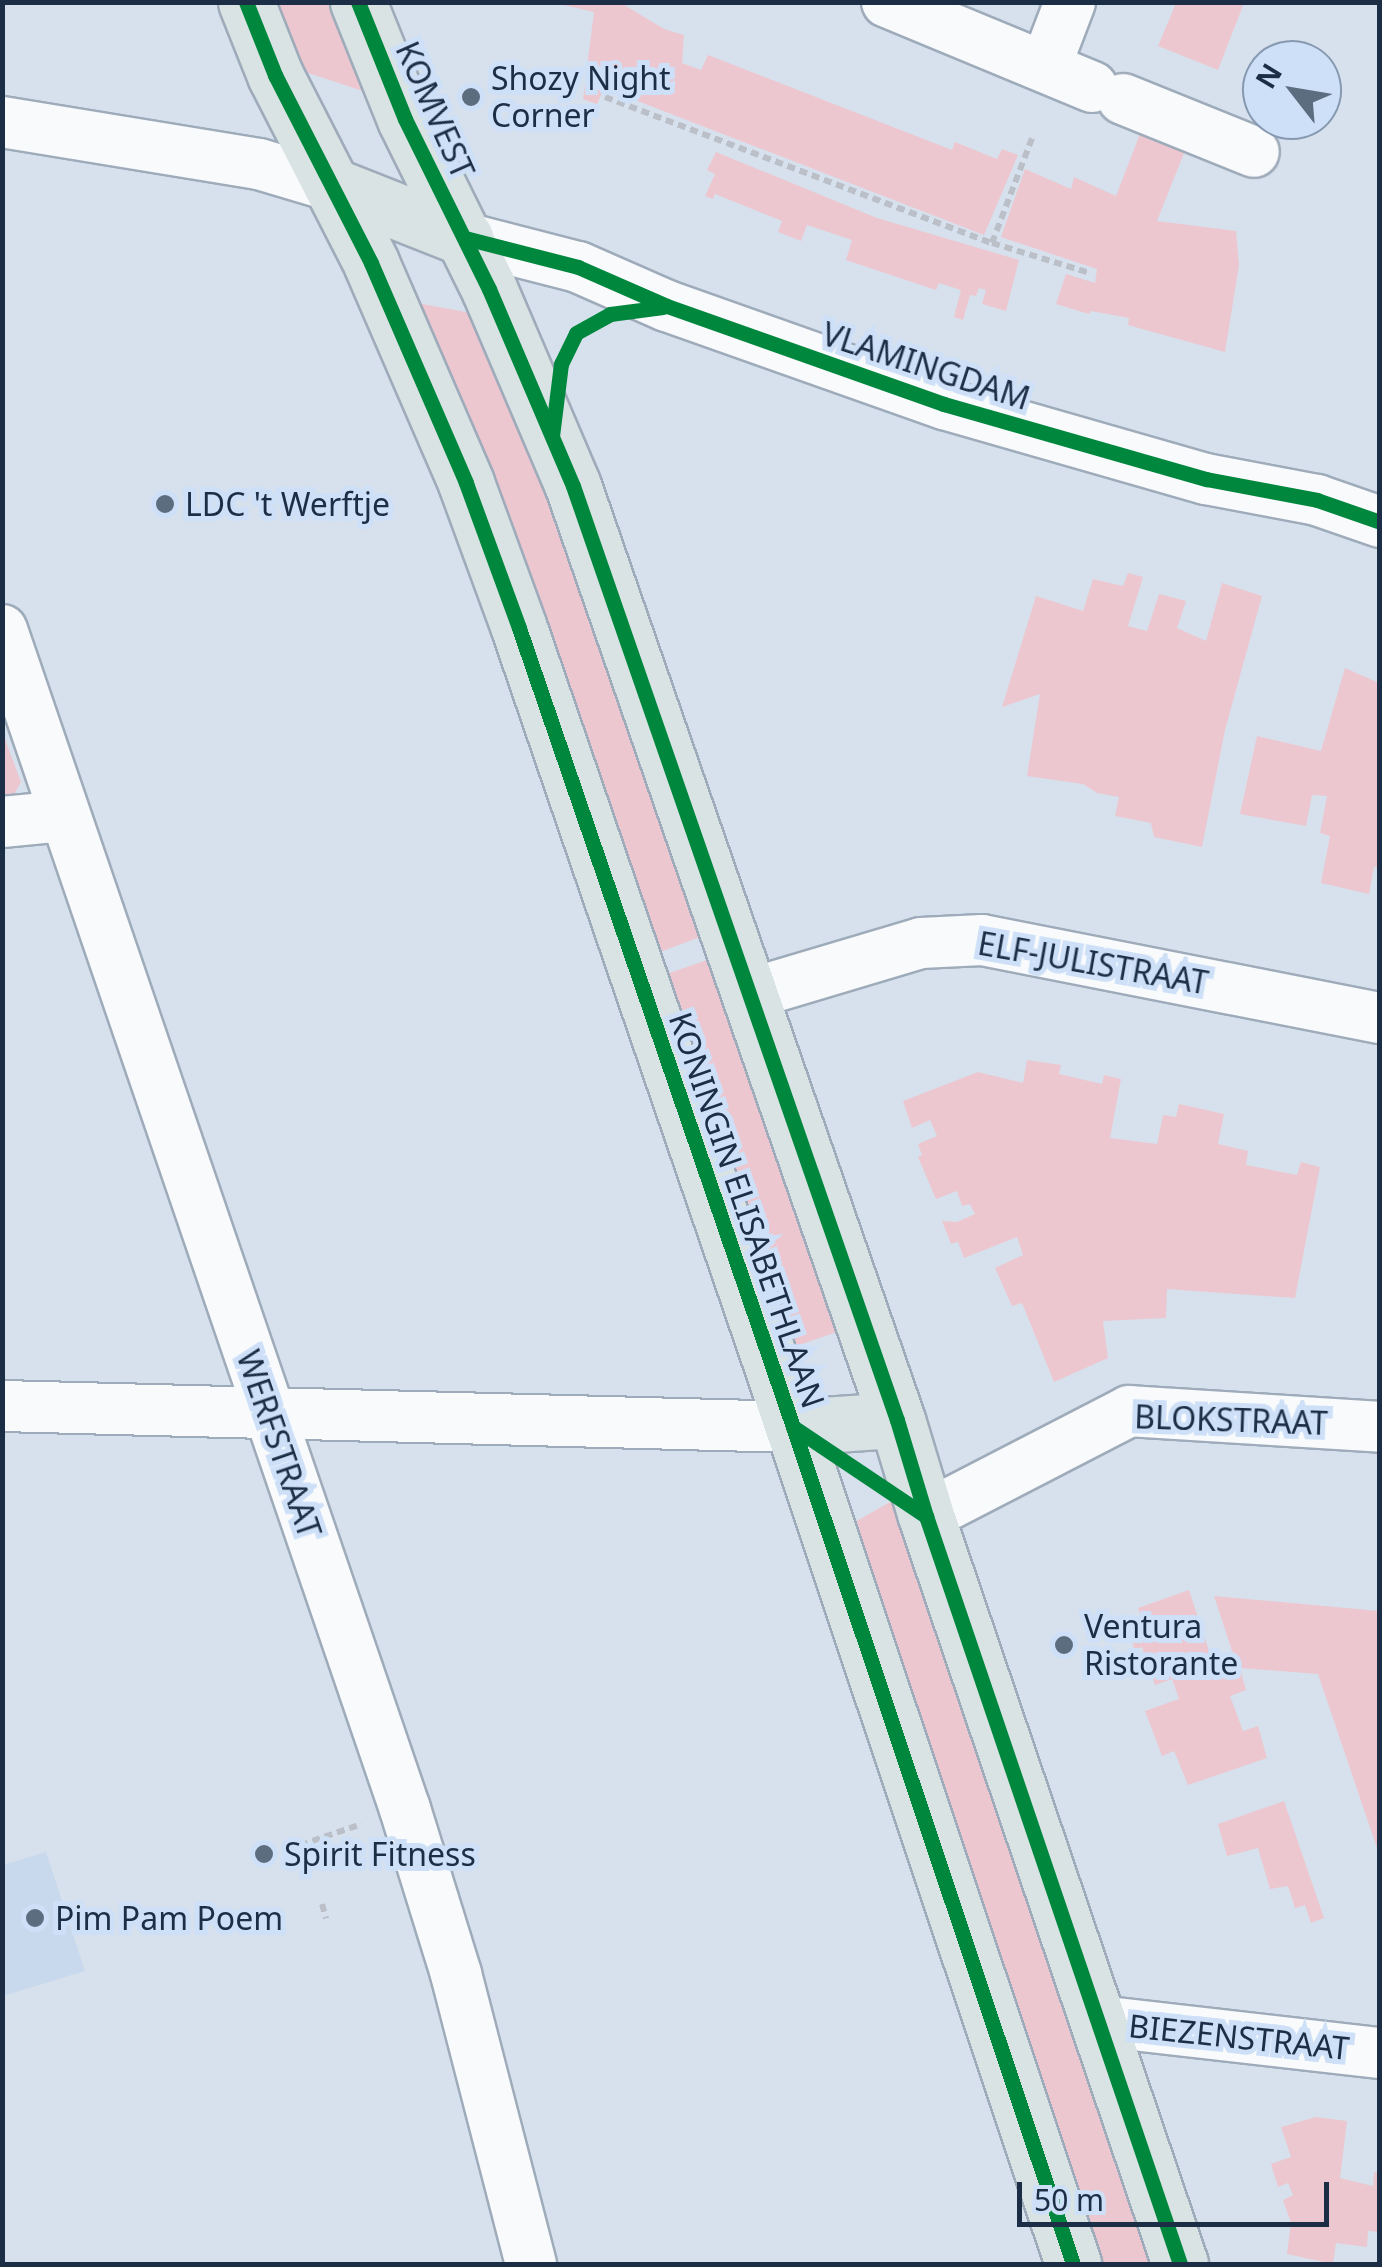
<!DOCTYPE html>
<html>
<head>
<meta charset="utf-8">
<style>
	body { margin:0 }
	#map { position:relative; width:1382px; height:2267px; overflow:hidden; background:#d7e1ed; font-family:"Noto Sans",sans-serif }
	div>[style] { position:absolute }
	.built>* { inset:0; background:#c9d9ed }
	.green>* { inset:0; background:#ecc7cf; transform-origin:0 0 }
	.path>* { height:6px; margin-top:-3px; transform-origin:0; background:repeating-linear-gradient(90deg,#babfc8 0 8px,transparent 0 13px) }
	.roads { filter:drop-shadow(2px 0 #9eabba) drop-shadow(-2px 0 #9eabba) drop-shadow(0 2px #9eabba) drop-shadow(0 -2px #9eabba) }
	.minor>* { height:50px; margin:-25px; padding:0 25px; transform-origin:25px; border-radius:25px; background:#f9fafc }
	.major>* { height:55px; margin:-27.5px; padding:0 27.5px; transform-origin:27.5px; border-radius:27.5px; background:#d9e3e4 }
	.cycleway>* { height:15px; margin:-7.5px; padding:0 7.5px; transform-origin:7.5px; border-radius:7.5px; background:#00873e }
	.dots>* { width:28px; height:28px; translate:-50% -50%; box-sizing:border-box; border:5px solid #cde0f7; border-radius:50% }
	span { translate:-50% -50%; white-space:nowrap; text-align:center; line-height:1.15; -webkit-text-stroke:10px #cde0f7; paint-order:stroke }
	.poi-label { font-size:32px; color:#1c2e45 }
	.left { translate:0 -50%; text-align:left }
	.street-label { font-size:32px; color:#1c2e45 }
	.frame { position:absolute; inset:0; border:5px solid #1c2e45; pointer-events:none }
	.north { position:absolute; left:1242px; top:40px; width:100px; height:100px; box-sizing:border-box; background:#cde0f7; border:2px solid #8699b0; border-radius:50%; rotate:301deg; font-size:28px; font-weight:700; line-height:40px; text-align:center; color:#1c2e45 }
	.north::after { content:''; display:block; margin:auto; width:35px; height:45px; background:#5d6d80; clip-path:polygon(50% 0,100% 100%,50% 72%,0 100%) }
	.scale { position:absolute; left:1017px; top:2182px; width:312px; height:45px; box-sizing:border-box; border:5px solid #1c2e45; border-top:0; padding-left:12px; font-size:30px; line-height:35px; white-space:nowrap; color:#1c2e45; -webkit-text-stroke:8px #cde0f7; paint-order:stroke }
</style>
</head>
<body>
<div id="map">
	<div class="built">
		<i style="clip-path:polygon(46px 1852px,85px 1971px,3px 1996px,3px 1865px)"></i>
	</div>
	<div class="green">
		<i style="clip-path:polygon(270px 3px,329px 3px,366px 92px,299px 70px)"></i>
		<i style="clip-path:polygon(555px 3px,621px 3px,664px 29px,684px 35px,682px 63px,701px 70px,708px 55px,952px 150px,955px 142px,997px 159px,1002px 149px,1018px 155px,984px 235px,604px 88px,597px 104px,583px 99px,594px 12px)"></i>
		<i style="clip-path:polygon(1176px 3px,1244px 3px,1218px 70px,1158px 46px)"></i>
		<i style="clip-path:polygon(1143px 126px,1190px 138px,1157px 221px,1236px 231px,1239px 265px,1225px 352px,1128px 325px,1129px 318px,1091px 311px,1089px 314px,1056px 304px,1066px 274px,1095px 283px,1097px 269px,1001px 237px,1025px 169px,1071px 189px,1074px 177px,1116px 196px)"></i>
		<i style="clip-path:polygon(716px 152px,877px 218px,1019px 260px,1006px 311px,982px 304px,986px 290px,979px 288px,976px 296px,970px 295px,963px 320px,954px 317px,961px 290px,939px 283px,936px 290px,846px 260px,852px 240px,807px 225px,801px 241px,778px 232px,782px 221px,715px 194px,713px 199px,705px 196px,715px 174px,707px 170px)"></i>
		<i style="clip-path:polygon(412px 302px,471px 313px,537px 464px,703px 936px,660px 952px,484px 477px)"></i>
		<i style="clip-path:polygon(1128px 573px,1143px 577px,1128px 626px,1147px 631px,1159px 594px,1186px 601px,1177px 628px,1206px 641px,1222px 583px,1262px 596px,1225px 730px,1202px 847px,1154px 837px,1151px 823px,1115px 816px,1119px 797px,1097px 793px,1083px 784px,1027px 776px,1040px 694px,1002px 707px,1036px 596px,1083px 611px,1093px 579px,1123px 586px)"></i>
		<i style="clip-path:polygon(1345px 668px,1379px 683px,1380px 867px,1374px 867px,1369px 894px,1321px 883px,1330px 836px,1320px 833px,1327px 796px,1312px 795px,1306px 826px,1240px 814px,1257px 736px,1321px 751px)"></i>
		<i style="clip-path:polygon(2px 731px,21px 782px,12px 798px,2px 799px)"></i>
		<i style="left:710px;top:959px;width:394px;height:49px;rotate:71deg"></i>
		<i style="clip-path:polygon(1027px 1060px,1061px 1065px,1059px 1074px,1102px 1084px,1104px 1075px,1121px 1079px,1110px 1138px,1157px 1144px,1163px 1115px,1176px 1117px,1179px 1104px,1224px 1114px,1218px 1144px,1248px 1151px,1246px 1165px,1297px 1175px,1301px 1162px,1320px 1167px,1295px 1298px,1167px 1289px,1166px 1318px,1103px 1321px,1108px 1358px,1054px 1382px,1022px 1303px,1012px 1306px,995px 1268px,1023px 1255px,1017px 1237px,964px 1258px,958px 1242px,951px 1244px,942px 1221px,957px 1222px,975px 1214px,970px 1204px,962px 1206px,957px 1191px,936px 1199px,918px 1157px,922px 1155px,918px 1144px,937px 1136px,930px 1120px,912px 1128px,903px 1101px,978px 1072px,1023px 1083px)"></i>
		<i style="clip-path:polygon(892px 1501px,1157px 2264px,1098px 2264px,853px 1523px)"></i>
		<i style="clip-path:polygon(1189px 1590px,1215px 1669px,1235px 1660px,1214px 1596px,1379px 1611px,1379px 1854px,1318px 1674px,1240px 1668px,1246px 1690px,1230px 1696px,1243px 1731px,1258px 1726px,1267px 1758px,1188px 1785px,1174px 1751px,1162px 1756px,1145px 1711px,1179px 1699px,1172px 1679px,1155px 1685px,1142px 1647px,1134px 1650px,1128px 1622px,1141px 1617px,1138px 1608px)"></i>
		<i style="clip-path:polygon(1284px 1801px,1324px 1918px,1311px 1923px,1305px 1905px,1295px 1908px,1288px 1886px,1270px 1889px,1258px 1848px,1227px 1856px,1218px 1824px)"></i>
		<i style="clip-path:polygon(1316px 2117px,1347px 2121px,1340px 2178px,1373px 2186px,1374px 2172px,1379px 2172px,1379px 2232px,1368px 2231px,1367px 2247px,1336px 2243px,1333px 2264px,1287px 2254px,1291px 2223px,1283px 2200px,1293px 2195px,1288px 2183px,1278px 2187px,1271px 2164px,1291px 2157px,1281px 2127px)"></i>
	</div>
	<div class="path">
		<i style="left:605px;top:97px;width:414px;rotate:20.7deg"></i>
		<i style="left:992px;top:243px;width:102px;rotate:17deg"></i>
		<i style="left:992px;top:243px;width:112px;rotate:-69.1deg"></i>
		<i style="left:308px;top:1872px;width:28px;rotate:-107deg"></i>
		<i style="left:300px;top:1845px;width:65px;rotate:-18.7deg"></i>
		<i style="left:322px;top:1904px;width:15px;rotate:74deg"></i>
	</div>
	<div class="roads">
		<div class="minor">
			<i style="left:887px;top:2px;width:222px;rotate:22.5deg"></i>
			<i style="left:1046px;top:65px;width:67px;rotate:-69.1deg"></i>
			<i style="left:1123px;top:99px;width:141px;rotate:22deg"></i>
			<i style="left:2px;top:122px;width:260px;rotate:9.3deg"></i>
			<i style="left:259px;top:164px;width:77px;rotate:16.6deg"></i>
			<i style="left:465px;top:238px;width:117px;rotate:14.4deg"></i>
			<i style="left:578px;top:267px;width:97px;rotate:23.7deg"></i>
			<i style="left:667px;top:306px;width:294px;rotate:19.5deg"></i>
			<i style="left:944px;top:404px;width:273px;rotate:16deg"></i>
			<i style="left:1206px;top:479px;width:113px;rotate:10.7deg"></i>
			<i style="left:1317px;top:500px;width:67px;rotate:19.2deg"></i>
			<i style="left:2px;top:630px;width:1246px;rotate:71.13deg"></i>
			<i style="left:405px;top:1809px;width:173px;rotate:72.8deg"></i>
			<i style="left:456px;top:1974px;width:300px;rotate:75.5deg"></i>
			<i style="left:2px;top:822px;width:62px;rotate:-5.5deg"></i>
			<i style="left:750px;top:994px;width:178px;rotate:-16.6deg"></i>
			<i style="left:921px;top:943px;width:61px;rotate:-2.8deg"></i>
			<i style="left:982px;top:940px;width:406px;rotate:11.1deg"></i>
			<i style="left:2px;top:1406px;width:791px;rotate:1.52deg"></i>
			<i style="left:926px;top:1516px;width:229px;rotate:-27.3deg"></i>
			<i style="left:1129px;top:1411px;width:252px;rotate:3.6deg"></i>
			<i style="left:1098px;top:2021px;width:284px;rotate:6.5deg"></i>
		</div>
		<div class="major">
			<i style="left:246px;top:2px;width:79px;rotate:68.3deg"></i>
			<i style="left:275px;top:75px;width:211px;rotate:62.9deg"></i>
			<i style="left:371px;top:263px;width:240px;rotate:66.6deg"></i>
			<i style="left:466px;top:483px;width:154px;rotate:69.9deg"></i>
			<i style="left:519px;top:628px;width:845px;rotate:71.07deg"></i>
			<i style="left:793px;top:1427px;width:883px;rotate:71.5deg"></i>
			<i style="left:358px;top:2px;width:126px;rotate:68.1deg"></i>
			<i style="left:405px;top:119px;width:190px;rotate:63.7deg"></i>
			<i style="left:489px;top:289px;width:214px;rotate:66.9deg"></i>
			<i style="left:573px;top:486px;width:989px;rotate:70.87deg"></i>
			<i style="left:897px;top:1420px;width:100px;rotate:73.2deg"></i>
			<i style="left:926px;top:1516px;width:790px;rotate:71.24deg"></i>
			<i style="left:333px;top:186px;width:142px;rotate:21.5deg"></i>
			<i style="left:793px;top:1427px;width:104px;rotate:-3.9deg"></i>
		</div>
	</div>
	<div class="cycleway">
		<i style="left:246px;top:2px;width:79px;rotate:68.3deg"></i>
		<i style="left:275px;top:75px;width:211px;rotate:62.9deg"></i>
		<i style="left:371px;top:263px;width:240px;rotate:66.6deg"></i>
		<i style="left:466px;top:483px;width:154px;rotate:69.9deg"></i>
		<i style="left:519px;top:628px;width:845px;rotate:71.07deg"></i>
		<i style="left:793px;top:1427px;width:883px;rotate:71.5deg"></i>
		<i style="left:358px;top:2px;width:126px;rotate:68.1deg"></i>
		<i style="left:405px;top:119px;width:190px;rotate:63.7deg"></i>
		<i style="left:489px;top:289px;width:214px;rotate:66.9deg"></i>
		<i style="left:573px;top:486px;width:989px;rotate:70.87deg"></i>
		<i style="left:897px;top:1420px;width:100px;rotate:73.2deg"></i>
		<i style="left:926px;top:1516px;width:790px;rotate:71.24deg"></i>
		<i style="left:465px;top:238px;width:117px;rotate:14.4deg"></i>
		<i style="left:578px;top:267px;width:97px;rotate:23.7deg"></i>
		<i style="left:667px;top:306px;width:294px;rotate:19.5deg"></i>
		<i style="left:944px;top:404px;width:273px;rotate:16deg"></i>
		<i style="left:1206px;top:479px;width:113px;rotate:10.7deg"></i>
		<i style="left:1317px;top:500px;width:67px;rotate:19.2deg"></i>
		<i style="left:552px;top:436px;width:73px;rotate:-82.9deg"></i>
		<i style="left:561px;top:364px;width:34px;rotate:-64deg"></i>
		<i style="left:576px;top:333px;width:39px;rotate:-29deg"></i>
		<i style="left:610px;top:314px;width:53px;rotate:-7.5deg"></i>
		<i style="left:793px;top:1427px;width:160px;rotate:33.8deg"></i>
	</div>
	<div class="dots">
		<i style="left:471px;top:97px;background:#5d6d80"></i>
		<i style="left:165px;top:504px;background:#5d6d80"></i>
		<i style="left:1064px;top:1645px;background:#5d6d80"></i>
		<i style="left:264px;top:1854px;background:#5d6d80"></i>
		<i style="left:35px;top:1918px;background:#5d6d80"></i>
	</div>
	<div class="poi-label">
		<span class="left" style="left:491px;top:97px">Shozy Night<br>Corner</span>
		<span class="left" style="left:185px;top:504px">LDC 't Werftje</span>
		<span class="left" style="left:1084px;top:1645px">Ventura<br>Ristorante</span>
		<span class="left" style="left:284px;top:1854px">Spirit Fitness</span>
		<span class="left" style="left:55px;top:1918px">Pim Pam Poem</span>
	</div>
	<div class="street-label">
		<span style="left:435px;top:110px;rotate:66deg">KOMVEST</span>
		<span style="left:926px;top:366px;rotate:18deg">VLAMINGDAM</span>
		<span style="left:1093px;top:963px;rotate:10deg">ELF-JULISTRAAT</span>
		<span style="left:747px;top:1210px;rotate:71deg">KONINGIN ELISABETHLAAN</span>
		<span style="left:1231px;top:1420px;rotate:2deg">BLOKSTRAAT</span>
		<span style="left:279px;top:1444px;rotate:71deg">WERFSTRAAT</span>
		<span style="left:1239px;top:2037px;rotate:6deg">BIEZENSTRAAT</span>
	</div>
	<div class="frame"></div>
	<div class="north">N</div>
	<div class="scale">50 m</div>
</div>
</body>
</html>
